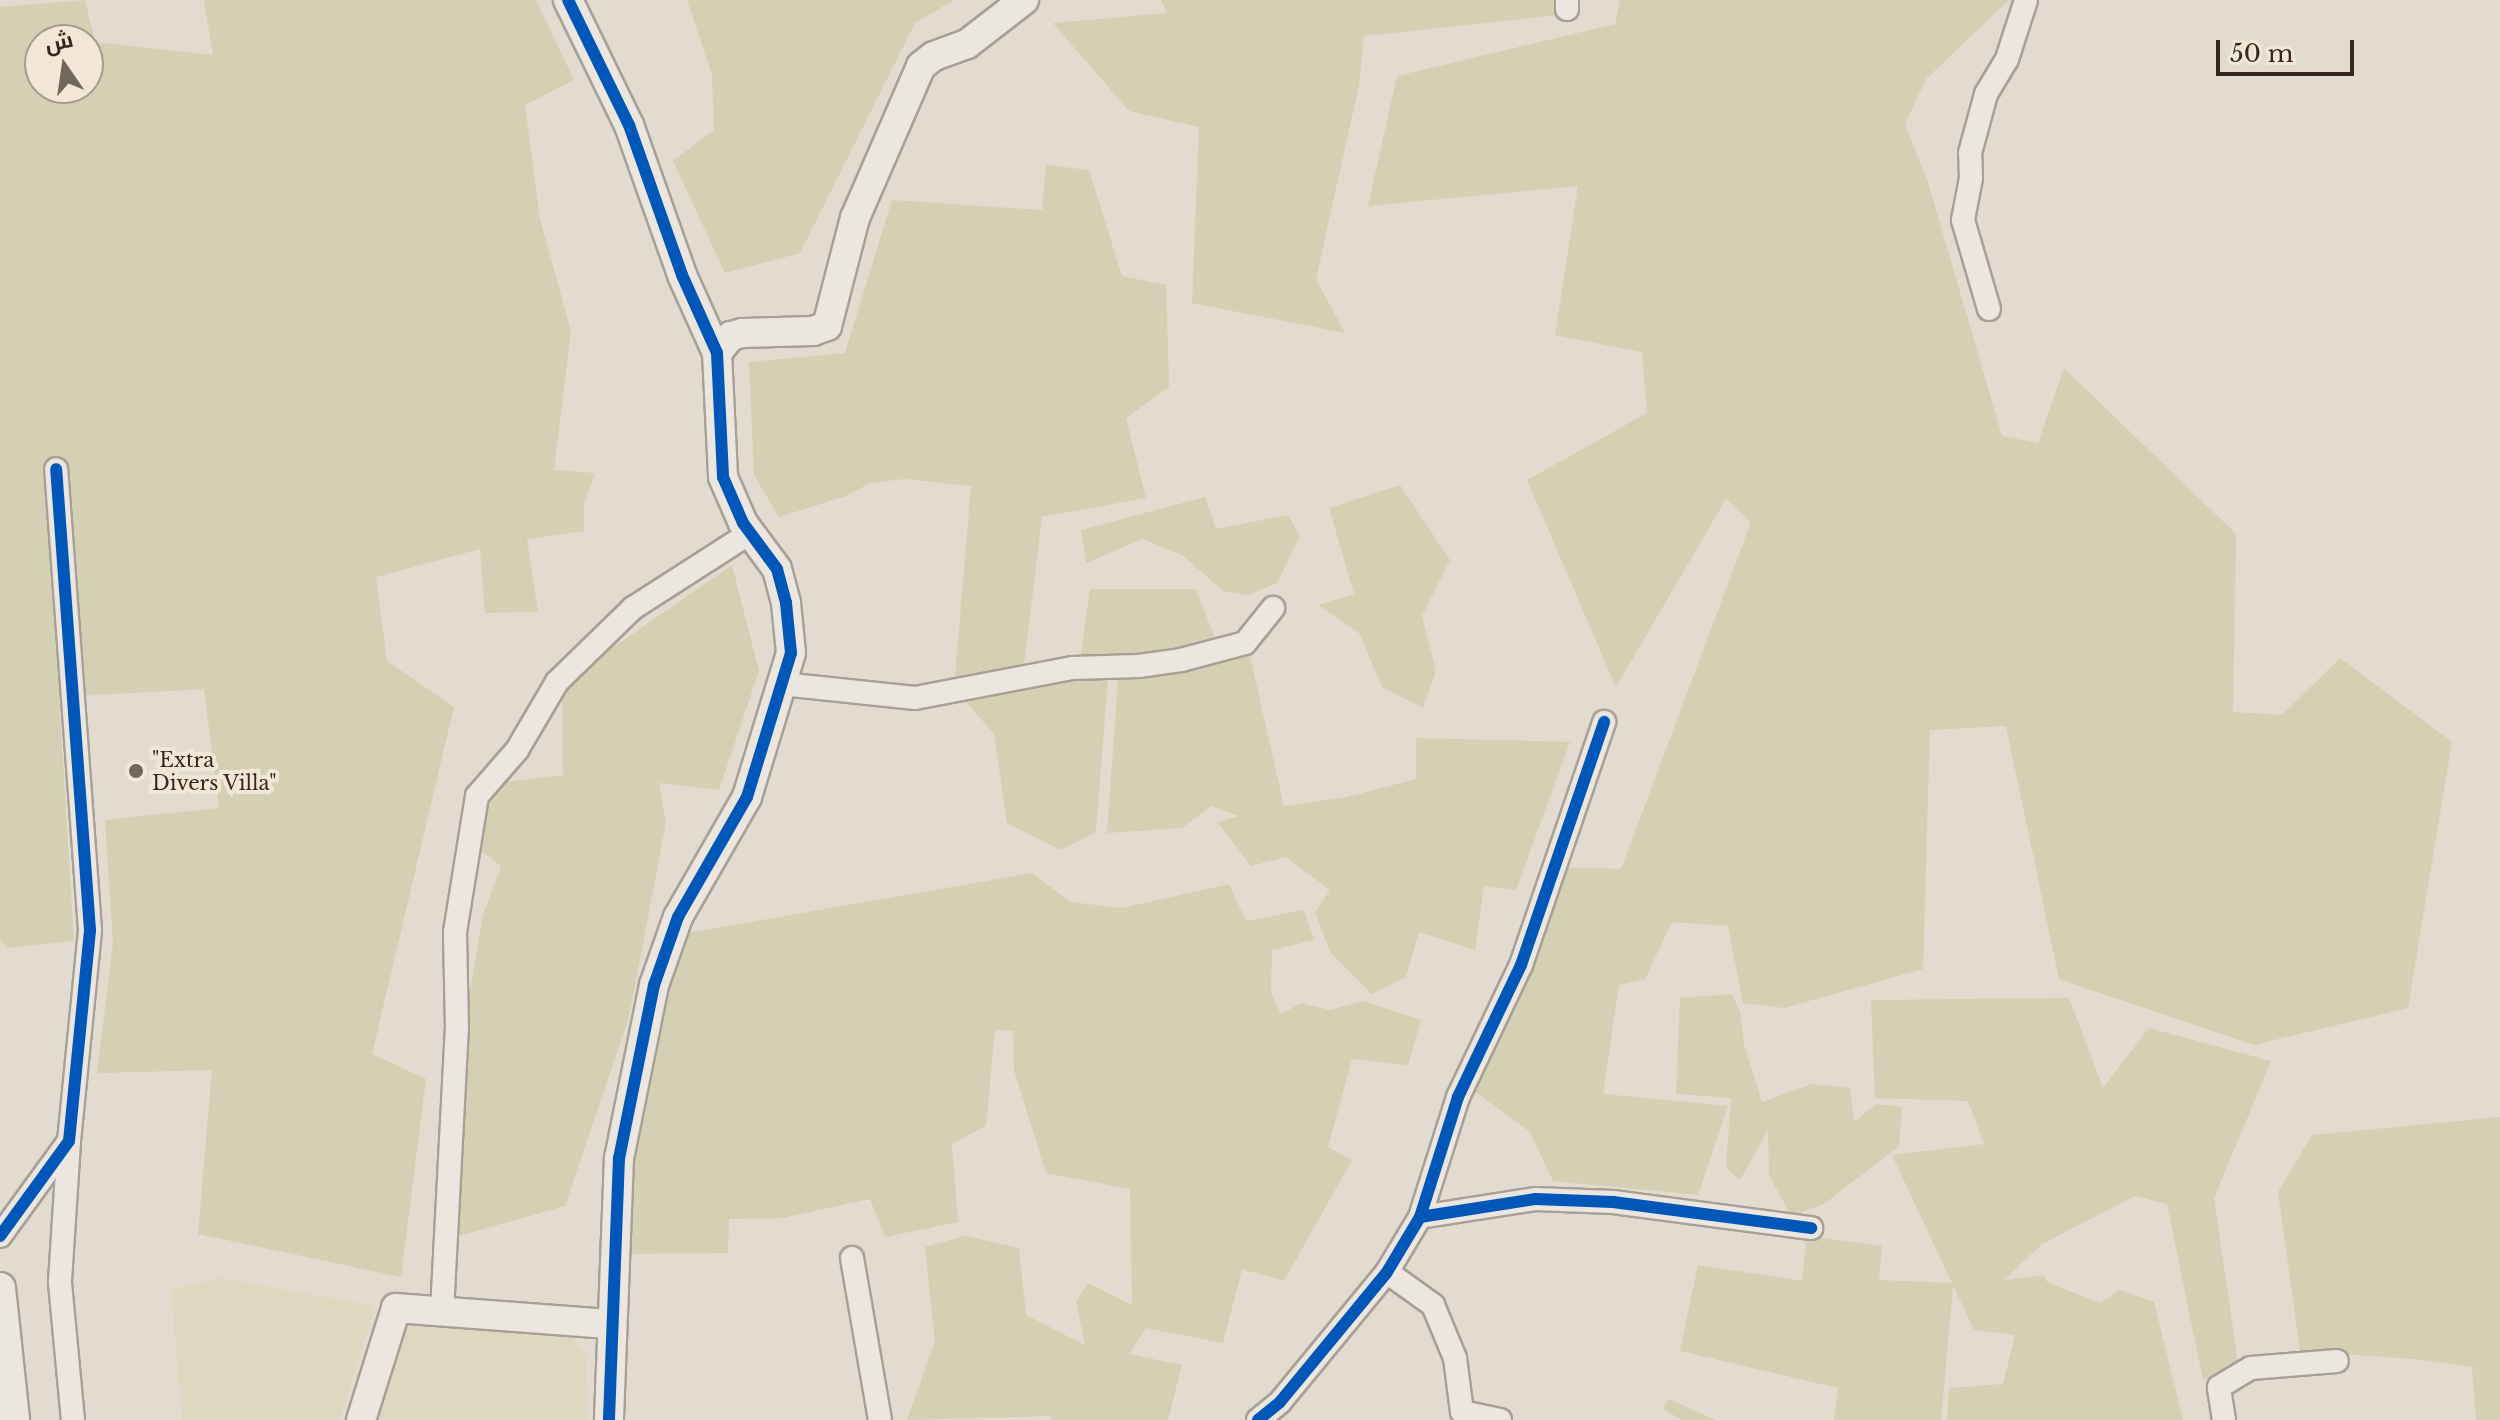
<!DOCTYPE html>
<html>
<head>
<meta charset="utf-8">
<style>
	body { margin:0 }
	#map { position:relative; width:2500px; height:1420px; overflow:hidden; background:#e2dbcf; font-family:"Libre Baskerville",Cairo,serif }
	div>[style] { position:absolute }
	.farmland>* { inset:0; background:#e0d7c1 }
	.green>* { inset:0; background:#d3d0b3 }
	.roads { filter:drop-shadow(2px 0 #a8a097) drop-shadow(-2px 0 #a8a097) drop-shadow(0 2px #a8a097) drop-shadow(0 -2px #a8a097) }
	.minor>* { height:22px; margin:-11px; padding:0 11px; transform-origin:11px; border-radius:11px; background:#ebe6df }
	.tertiary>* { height:28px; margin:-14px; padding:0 14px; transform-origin:14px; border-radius:14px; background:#ebe6df }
	.secondary>* { height:30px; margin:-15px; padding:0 15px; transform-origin:15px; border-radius:15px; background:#ebe6df }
	.cycleway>* { height:12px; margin:-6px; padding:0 6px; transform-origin:6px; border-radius:6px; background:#0057b8 }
	.dots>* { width:22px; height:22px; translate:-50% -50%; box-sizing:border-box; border:4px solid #f2e7d6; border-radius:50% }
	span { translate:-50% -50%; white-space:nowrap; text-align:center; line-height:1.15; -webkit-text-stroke:8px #f2e7d6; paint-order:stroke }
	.poi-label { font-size:20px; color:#362820 }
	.left { translate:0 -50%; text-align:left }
	.north { position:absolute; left:24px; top:24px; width:80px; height:80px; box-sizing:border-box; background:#f2e7d6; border:2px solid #a79b8d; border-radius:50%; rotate:347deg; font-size:22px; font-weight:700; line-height:32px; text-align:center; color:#362820 }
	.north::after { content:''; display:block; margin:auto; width:28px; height:36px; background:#72675d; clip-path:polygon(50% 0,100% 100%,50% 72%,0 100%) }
	.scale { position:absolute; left:2216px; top:40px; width:138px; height:36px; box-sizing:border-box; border:4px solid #362820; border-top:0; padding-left:10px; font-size:24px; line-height:28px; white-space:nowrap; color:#362820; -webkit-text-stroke:6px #f2e7d6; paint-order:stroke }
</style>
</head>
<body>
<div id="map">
	<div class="farmland">
		<i style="clip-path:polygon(220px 1278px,375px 1306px,340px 1420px,182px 1420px,171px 1289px)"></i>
		<i style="clip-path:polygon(404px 1321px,571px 1335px,586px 1356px,588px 1420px,374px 1420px)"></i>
	</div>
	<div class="green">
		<i style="clip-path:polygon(evenodd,85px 0,95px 42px,213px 55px,204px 0,536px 0,574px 80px,525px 105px,540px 219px,571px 331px,554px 470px,595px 473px,584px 504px,584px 531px,527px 539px,538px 612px,485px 613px,480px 549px,376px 577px,387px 661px,454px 707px,372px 1054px,426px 1079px,401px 1277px,198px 1234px,212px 1070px,97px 1073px,113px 943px,105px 820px,219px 808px,204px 689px,59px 697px,74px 941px,7px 948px,0 939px,0 7px,85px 0,40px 40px,88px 40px,88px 88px,40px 88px,40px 40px)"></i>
		<i style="clip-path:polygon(687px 0,954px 0,915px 23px,800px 253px,725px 273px,673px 161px,714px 130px,712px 75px)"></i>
		<i style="clip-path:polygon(1161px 0,1555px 0,1558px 15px,1364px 36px,1359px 85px,1316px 279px,1345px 333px,1192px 303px,1199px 127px,1129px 111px,1053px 23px,1167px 13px)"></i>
		<i style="clip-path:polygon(1620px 0,2009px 0,1926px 79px,1905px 124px,1928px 182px,2002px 436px,2038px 443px,2064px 368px,2236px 534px,2233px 712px,2282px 715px,2340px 658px,2452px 742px,2408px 1008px,2254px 1045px,2059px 979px,2006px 726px,1930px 730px,1923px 969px,1784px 1008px,1743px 1003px,1728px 926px,1672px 922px,1645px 979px,1619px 985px,1603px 1094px,1728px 1106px,1698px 1195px,1553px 1181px,1529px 1131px,1467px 1086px,1553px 867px,1621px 869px,1751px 522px,1726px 499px,1616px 687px,1527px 480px,1647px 413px,1642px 352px,1555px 335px,1578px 186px,1368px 206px,1397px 76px,1615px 24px)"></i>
		<i style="clip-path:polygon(1046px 165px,1089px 170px,1122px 276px,1166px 285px,1169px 387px,1126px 418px,1146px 498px,1042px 517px,1023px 674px,1108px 678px,1096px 832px,1061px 850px,1007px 823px,994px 734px,954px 688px,971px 486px,904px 479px,870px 483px,846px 496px,779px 517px,754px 475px,749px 362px,845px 353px,892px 200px,1042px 210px)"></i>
		<i style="clip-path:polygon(1400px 485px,1450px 560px,1422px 616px,1436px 671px,1423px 708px,1382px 687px,1359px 633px,1318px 605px,1354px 594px,1329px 508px)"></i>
		<i style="clip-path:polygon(1205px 497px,1216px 529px,1288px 515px,1300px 536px,1277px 583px,1248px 595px,1223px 591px,1182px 555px,1143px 539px,1086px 563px,1081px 530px)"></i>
		<i style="clip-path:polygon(732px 565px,759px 671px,719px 790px,659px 783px,666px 823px,629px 1017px,565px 1206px,451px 1238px,456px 1072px,483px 915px,501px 866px,475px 846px,495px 783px,563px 775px,562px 683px)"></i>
		<i style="clip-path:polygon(1090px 589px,1196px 589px,1217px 644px,1080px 660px)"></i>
		<i style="clip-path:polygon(1248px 647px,1284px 806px,1347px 797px,1416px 779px,1416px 738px,1570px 742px,1516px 890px,1484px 886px,1475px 950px,1419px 932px,1406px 977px,1372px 994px,1330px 952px,1315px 912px,1330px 890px,1286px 857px,1251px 866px,1217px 822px,1239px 816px,1211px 806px,1182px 828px,1107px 833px,1118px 681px)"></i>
		<i style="clip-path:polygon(1032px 873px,1070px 902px,1122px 908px,1229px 884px,1246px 921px,1304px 910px,1314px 940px,1272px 950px,1271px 993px,1281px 1014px,1301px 1003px,1330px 1010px,1363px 1001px,1421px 1020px,1408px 1065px,1352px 1059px,1328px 1147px,1352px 1160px,1284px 1281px,1242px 1269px,1223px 1343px,1146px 1328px,1129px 1354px,1182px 1365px,1168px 1420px,1053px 1420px,1050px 1416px,907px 1420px,935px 1341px,925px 1247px,965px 1236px,1019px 1248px,1026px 1315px,1085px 1345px,1076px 1301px,1088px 1283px,1132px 1305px,1130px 1189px,1046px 1173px,1014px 1070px,1013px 1031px,995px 1030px,986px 1126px,952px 1144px,958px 1222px,885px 1237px,870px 1199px,782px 1218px,729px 1219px,728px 1253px,628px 1254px,632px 1155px,665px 991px,687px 933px)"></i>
		<i style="clip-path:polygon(1732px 994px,1740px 1012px,1744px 1044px,1762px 1102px,1812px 1084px,1850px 1088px,1854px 1122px,1876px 1104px,1902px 1107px,1899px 1146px,1824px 1204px,1791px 1216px,1769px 1175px,1768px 1130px,1740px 1180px,1726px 1168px,1731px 1098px,1676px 1094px,1680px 998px)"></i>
		<i style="clip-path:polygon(2069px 998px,2103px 1088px,2149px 1028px,2271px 1061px,2214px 1198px,2238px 1363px,2203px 1380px,2167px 1204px,2135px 1196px,2042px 1244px,2004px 1280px,2044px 1275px,2047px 1282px,2100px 1303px,2120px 1290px,2154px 1302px,2183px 1420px,1947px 1420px,1949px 1388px,2003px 1384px,2015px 1335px,1974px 1330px,1953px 1285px,1941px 1420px,1834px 1420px,1838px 1388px,1680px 1351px,1698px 1265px,1802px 1281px,1807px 1236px,1882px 1246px,1879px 1280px,1952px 1283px,1892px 1155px,1984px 1144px,1968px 1101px,1875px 1098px,1871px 1000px)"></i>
		<i style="clip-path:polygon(2500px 1117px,2500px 1420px,2476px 1420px,2472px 1367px,2413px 1359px,2300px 1351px,2278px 1192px,2312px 1135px)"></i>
		<i style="clip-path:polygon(1669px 1399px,1716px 1420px,1681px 1420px,1663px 1408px)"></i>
	</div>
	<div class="roads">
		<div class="minor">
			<i style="left:1567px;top:9px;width:9px;rotate:-90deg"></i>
			<i style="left:1989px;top:309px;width:93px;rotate:-106.3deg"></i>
			<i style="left:1963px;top:220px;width:43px;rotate:-79.2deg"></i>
			<i style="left:1971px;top:178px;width:25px;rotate:-92deg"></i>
			<i style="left:1970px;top:153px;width:61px;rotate:-74.8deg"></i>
			<i style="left:1986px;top:94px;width:41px;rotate:-59deg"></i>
			<i style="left:2007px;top:59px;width:62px;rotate:-72.1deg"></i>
			<i style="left:782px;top:684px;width:134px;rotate:6deg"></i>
			<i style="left:915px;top:698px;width:160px;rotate:-10.8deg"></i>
			<i style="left:1072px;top:668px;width:67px;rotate:-1.7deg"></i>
			<i style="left:1139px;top:666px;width:42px;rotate:-8.1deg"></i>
			<i style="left:1181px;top:660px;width:66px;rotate:-14.9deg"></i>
			<i style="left:1245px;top:643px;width:45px;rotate:-51.3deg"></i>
			<i style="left:69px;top:1142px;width:141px;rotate:93.7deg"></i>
			<i style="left:60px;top:1283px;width:138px;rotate:84.6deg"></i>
			<i style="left:1420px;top:1217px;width:126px;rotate:-72.4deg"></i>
			<i style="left:1458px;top:1097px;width:146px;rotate:-64.5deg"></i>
			<i style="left:1521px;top:965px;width:257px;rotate:-71.1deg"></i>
			<i style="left:0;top:1236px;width:117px;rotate:-54deg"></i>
			<i style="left:69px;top:1141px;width:212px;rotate:-84.3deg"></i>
			<i style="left:90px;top:930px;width:462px;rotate:-94.2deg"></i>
			<i style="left:852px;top:1258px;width:164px;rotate:80.2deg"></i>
			<i style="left:1387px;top:1272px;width:57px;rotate:35.7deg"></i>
			<i style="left:1433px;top:1305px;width:57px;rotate:67.5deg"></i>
			<i style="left:1455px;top:1358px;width:54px;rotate:82.6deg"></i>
			<i style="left:1462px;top:1412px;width:39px;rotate:12deg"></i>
			<i style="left:442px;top:1312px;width:283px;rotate:-87deg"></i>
			<i style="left:457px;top:1029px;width:97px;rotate:-91.2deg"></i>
			<i style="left:455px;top:932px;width:138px;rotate:-80.8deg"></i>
			<i style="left:477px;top:796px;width:61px;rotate:-49deg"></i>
			<i style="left:517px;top:750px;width:79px;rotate:-59.5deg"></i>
			<i style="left:557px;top:682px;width:106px;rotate:-44.2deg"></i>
			<i style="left:633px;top:608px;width:139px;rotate:-32.7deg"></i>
			<i style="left:1258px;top:1420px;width:28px;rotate:-39deg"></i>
			<i style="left:1280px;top:1402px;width:168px;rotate:-50.5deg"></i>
			<i style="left:1387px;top:1272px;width:64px;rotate:-59deg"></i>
			<i style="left:1420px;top:1217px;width:116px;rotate:-8.9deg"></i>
			<i style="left:1535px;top:1199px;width:78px;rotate:2.2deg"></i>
			<i style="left:1613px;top:1202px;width:200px;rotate:7.5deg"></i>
			<i style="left:2224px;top:1420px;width:33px;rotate:-99deg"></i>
			<i style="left:2219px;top:1387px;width:37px;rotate:-31deg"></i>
			<i style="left:2251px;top:1368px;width:86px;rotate:-4.7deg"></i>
		</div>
		<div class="tertiary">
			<i style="left:568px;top:0;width:139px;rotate:64deg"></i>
			<i style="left:629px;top:125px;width:159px;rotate:70.5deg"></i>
			<i style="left:682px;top:275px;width:85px;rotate:65.8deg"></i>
			<i style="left:717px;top:353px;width:124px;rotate:87.2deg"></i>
			<i style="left:723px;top:477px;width:50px;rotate:66.5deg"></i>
			<i style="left:743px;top:523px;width:57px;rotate:53.5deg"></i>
			<i style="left:777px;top:569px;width:35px;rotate:75deg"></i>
			<i style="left:786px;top:603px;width:50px;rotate:84.3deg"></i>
			<i style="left:791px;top:653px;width:151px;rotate:107deg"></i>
			<i style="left:747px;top:797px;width:138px;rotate:119.9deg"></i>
			<i style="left:678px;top:917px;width:72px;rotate:109.4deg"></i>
			<i style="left:654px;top:985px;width:177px;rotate:101.4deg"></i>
			<i style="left:619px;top:1158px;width:262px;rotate:92.2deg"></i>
			<i style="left:717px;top:353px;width:22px;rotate:-51deg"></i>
			<i style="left:731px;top:336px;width:11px;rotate:-15deg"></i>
			<i style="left:742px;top:333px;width:71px;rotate:-1.6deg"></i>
			<i style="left:813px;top:331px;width:15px;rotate:-20deg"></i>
			<i style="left:827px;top:326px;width:112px;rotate:-75.5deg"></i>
			<i style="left:855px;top:218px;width:166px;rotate:-66.5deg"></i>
			<i style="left:921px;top:66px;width:16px;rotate:-38deg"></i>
			<i style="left:934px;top:56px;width:35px;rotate:-20deg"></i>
			<i style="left:967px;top:44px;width:72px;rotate:-37.7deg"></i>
			<i style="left:361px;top:1420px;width:117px;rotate:-72.6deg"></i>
			<i style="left:396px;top:1308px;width:216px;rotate:4.3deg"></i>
		</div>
		<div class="secondary">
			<i style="left:0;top:1288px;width:133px;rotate:83.9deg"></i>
		</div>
	</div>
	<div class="cycleway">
		<i style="left:568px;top:0;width:139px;rotate:64deg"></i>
		<i style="left:629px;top:125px;width:159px;rotate:70.5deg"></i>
		<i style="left:682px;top:275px;width:85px;rotate:65.8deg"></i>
		<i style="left:717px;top:353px;width:124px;rotate:87.2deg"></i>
		<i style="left:723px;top:477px;width:50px;rotate:66.5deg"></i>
		<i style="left:743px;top:523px;width:57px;rotate:53.5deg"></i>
		<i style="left:777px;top:569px;width:35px;rotate:75deg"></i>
		<i style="left:786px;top:603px;width:50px;rotate:84.3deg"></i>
		<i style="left:791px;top:653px;width:151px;rotate:107deg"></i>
		<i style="left:747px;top:797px;width:138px;rotate:119.9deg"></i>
		<i style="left:678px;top:917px;width:72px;rotate:109.4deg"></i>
		<i style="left:654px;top:985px;width:177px;rotate:101.4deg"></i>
		<i style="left:619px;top:1158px;width:262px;rotate:92.2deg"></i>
		<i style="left:1420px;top:1217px;width:126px;rotate:-72.4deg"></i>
		<i style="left:1458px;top:1097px;width:146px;rotate:-64.5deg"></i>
		<i style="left:1521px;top:965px;width:257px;rotate:-71.1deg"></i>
		<i style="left:0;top:1236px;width:117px;rotate:-54deg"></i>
		<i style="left:69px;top:1141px;width:212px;rotate:-84.3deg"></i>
		<i style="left:90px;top:930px;width:462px;rotate:-94.2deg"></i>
		<i style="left:1258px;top:1420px;width:28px;rotate:-39deg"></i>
		<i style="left:1280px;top:1402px;width:168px;rotate:-50.5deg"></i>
		<i style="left:1387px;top:1272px;width:64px;rotate:-59deg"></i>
		<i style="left:1420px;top:1217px;width:116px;rotate:-8.9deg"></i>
		<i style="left:1535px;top:1199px;width:78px;rotate:2.2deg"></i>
		<i style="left:1613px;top:1202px;width:200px;rotate:7.5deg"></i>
	</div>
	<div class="dots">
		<i style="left:136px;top:771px;background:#72675d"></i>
	</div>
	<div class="poi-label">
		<span class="left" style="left:152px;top:772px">"Extra<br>Divers Villa"</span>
	</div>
	<div class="north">ش</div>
	<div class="scale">50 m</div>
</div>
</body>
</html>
